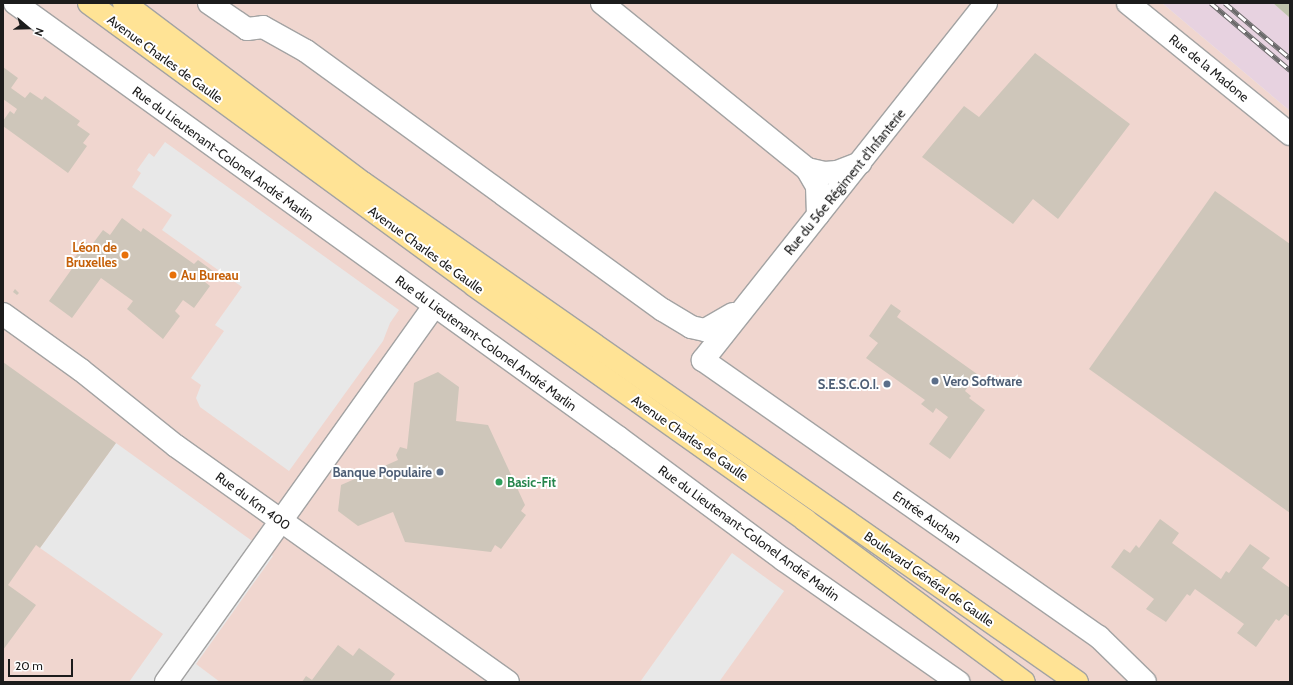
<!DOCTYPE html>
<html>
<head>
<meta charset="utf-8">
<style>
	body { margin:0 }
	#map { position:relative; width:1293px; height:685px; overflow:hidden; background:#eeece1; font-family:Cabin,sans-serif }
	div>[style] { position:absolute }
	.commercial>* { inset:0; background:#f0d6cf }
	.industrial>* { inset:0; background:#e7d2e0 }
	.construction>* { inset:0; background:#bfc2ac }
	.parking>* { inset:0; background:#e8e8e8 }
	.building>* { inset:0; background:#cec6ba }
	.roads { filter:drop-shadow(1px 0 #a3a3a3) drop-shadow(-1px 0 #a3a3a3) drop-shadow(0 1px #a3a3a3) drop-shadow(0 -1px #a3a3a3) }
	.minor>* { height:22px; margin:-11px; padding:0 11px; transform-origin:11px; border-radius:11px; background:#fff }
	.major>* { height:22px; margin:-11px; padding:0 11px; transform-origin:11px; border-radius:11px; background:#ffe395 }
	.rail>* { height:4.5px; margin-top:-2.25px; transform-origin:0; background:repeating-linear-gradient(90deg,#fff 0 9px,#6a6a6a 0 18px); box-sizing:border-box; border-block:1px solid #6a6a6a }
	.dots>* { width:11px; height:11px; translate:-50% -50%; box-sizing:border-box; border:2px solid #fff; border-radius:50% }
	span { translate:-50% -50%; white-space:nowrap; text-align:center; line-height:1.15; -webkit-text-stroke:4px #fff; paint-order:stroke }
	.street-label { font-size:13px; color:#1c1c1c }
	.food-label { font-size:13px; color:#c56008; font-weight:700 }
	.right { translate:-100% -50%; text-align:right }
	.left { translate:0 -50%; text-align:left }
	.service-label { font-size:13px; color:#4e5e75; font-weight:700 }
	.leisure-label { font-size:13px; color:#27864d; font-weight:700 }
	.frame { position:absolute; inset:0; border:4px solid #1c1c1c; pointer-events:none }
	.north { position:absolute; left:8px; top:8px; width:40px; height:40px; -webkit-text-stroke:3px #fff; paint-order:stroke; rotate:110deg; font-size:11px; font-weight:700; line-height:16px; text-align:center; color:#1c1c1c }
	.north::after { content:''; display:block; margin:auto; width:14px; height:18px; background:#1c1c1c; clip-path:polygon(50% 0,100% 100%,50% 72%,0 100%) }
	.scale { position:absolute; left:8px; top:659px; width:65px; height:18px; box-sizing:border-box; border:2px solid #1c1c1c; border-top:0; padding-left:5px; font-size:12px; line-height:14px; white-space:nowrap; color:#1c1c1c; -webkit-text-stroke:3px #fff; paint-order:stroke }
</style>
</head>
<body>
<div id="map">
	<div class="commercial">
		<i style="clip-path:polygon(3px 3px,1162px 3px,1290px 111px,1290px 682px,3px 682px)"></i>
	</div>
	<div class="industrial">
		<i style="clip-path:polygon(1162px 3px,1273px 3px,1290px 18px,1290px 111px)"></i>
	</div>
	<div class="construction">
		<i style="clip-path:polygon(1273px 3px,1290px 3px,1290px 18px)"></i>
	</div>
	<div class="parking">
		<i style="clip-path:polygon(165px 142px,399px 310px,390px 323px,383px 341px,289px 471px,200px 407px,196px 398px,201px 385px,191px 378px,224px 331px,215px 325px,242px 287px,162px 230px,172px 215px,132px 187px,141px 173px,137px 170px,149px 153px,154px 157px)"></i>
		<i style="clip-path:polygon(116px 443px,273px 556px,196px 664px,220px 682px,129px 682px,163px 634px,40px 548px)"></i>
		<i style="clip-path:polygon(732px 553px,784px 591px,719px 682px,640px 682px)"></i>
	</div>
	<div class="building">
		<i style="clip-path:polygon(1035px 53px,1130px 124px,1058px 219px,1033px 199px,1013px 224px,922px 157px,964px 106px,979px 117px)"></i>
		<i style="clip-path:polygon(3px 67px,18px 78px,11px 88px,25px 98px,30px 92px,42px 100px,45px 96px,80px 121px,77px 125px,90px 134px,83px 143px,87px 146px,68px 173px,3px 126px,3px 121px,10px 111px,14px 114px,17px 109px,3px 99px)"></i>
		<i style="clip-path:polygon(1215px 191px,1290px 244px,1290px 513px,1089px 369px)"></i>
		<i style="clip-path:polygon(122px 218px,141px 232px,143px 228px,194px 264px,198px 260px,213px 271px,205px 282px,210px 286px,194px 308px,183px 300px,175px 311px,180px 316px,163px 339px,127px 309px,133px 301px,101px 278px,72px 318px,49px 301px,76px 263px,73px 260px,86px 242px,91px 246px,103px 230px,110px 235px)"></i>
		<i style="clip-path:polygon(15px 289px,19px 293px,17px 295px,13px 292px)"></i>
		<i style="clip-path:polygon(891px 304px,901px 311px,897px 317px,977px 374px,965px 391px,971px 396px,969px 398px,985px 410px,950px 459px,929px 444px,948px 417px,936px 408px,933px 413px,921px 404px,925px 400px,866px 358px,878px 343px,869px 336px)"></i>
		<i style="clip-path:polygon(3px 362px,116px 443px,40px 548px,36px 545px,8px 585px,36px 605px,3px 650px)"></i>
		<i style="clip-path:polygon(438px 372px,459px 387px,456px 421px,488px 425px,525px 505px,521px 511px,526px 515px,501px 549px,495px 545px,491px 552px,405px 542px,393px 512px,358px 526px,338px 511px,341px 485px,398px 460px,396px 455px,400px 447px,407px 449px,414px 383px)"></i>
		<i style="clip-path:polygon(1160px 519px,1179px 533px,1172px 543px,1221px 579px,1226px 571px,1229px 573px,1250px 544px,1270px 558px,1262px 568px,1290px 588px,1290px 617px,1285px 614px,1279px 621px,1276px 619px,1256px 647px,1237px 633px,1244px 624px,1195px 589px,1190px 596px,1187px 594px,1166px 622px,1146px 609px,1154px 599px,1111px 567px,1124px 549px,1130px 553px,1136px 545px,1139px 548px)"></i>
		<i style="clip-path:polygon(338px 645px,353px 656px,359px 648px,395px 674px,389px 682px,302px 682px,306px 676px,312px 680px)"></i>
	</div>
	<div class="roads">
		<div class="minor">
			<i style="left:15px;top:3px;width:744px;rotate:35.76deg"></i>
			<i style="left:619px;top:438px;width:205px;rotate:36.5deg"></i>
			<i style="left:784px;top:560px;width:213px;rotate:35deg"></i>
			<i style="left:209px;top:3px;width:46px;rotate:34.4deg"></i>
			<i style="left:247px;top:29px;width:16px;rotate:-7deg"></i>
			<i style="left:263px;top:27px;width:49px;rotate:29.2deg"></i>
			<i style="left:306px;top:51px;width:441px;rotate:36deg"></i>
			<i style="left:663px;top:310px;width:33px;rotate:31deg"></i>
			<i style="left:691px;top:327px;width:14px;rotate:12deg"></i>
			<i style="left:705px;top:330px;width:32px;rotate:-30deg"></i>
			<i style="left:602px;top:3px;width:264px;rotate:39deg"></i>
			<i style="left:807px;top:169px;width:20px;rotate:60deg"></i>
			<i style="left:817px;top:186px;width:29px;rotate:88deg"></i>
			<i style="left:986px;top:3px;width:456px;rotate:128.4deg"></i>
			<i style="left:703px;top:360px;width:483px;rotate:35deg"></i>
			<i style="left:1099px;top:637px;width:64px;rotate:44.4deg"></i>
			<i style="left:1128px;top:3px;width:208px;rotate:39deg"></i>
			<i style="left:807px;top:169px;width:18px;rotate:13deg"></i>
			<i style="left:825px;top:173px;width:12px;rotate:-5deg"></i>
			<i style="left:837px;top:172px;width:25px;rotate:-21deg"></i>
			<i style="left:3px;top:314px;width:96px;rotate:35.7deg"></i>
			<i style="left:81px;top:370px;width:122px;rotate:38.7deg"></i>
			<i style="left:176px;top:446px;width:407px;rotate:35.4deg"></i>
			<i style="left:166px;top:682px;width:462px;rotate:-54.5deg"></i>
		</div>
		<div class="major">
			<i style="left:89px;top:3px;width:479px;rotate:36.2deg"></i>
			<i style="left:475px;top:286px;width:405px;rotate:35.3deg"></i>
			<i style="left:805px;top:520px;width:272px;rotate:36.5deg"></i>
			<i style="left:124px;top:3px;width:299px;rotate:37deg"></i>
			<i style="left:363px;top:183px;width:871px;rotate:34.95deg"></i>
		</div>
	</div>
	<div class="rail">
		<i style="left:1211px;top:3px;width:104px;rotate:40.3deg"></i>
		<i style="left:1225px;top:3px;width:85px;rotate:40.2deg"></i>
	</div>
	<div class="dots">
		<i style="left:125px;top:255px;background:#e8710a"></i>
		<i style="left:173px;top:275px;background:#e8710a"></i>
		<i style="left:935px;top:381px;background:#5c6f8a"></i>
		<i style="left:887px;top:384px;background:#5c6f8a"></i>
		<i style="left:440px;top:472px;background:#5c6f8a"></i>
		<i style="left:499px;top:482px;background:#2e9e5b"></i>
	</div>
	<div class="street-label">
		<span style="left:165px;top:59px;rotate:36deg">Avenue Charles de Gaulle</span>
		<span style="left:1209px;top:68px;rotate:39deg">Rue de la Madone</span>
		<span style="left:223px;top:154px;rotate:36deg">Rue du Lieutenant-Colonel André Marlin</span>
		<span style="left:845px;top:182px;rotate:-51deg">Rue du 56e Régiment d'Infanterie</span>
		<span style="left:426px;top:250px;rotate:36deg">Avenue Charles de Gaulle</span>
		<span style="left:486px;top:343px;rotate:36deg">Rue du Lieutenant-Colonel André Marlin</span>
		<span style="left:690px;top:438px;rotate:35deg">Avenue Charles de Gaulle</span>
		<span style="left:253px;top:501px;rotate:36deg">Rue du Km 400</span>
		<span style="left:927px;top:517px;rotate:35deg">Entrée Auchan</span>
		<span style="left:749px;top:533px;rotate:36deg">Rue du Lieutenant-Colonel André Marlin</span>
		<span style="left:929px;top:579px;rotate:35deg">Boulevard Général de Gaulle</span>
	</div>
	<div class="food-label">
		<span class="right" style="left:117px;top:255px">Léon de<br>Bruxelles</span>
		<span class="left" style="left:181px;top:275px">Au Bureau</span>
	</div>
	<div class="service-label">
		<span class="left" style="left:943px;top:381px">Vero Software</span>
		<span class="right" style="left:879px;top:384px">S.E.S.C.O.I.</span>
		<span class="right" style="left:432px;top:472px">Banque Populaire</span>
	</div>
	<div class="leisure-label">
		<span class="left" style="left:507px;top:482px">Basic-Fit</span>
	</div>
	<div class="frame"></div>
	<div class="north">N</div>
	<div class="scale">20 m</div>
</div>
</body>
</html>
